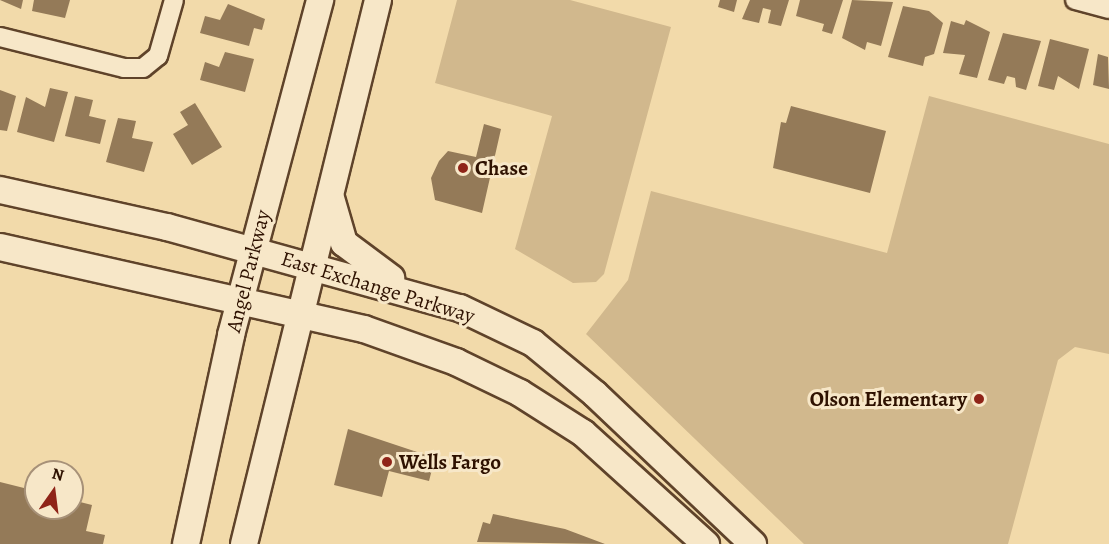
<!DOCTYPE html>
<html>
<head>
<meta charset="utf-8">
<style>
	body { margin:0 }
	#map { position:relative; width:1109px; height:544px; overflow:hidden; background:#f2daaa; font-family:Alegreya,serif }
	div>[style] { position:absolute }
	.green>* { inset:0; background:#d1b88d }
	.building>* { inset:0; background:#947a58 }
	.roads { filter:drop-shadow(2px 0 #5f432a) drop-shadow(-2px 0 #5f432a) drop-shadow(0 2px #5f432a) drop-shadow(0 -2px #5f432a) }
	.street>* { height:18px; margin:-9px; padding:0 9px; transform-origin:9px; border-radius:9px; background:#f7e7c8 }
	.secondary>* { height:26px; margin:-13px; padding:0 13px; transform-origin:13px; border-radius:13px; background:#f7e7c8 }
	.dots>* { width:16px; height:16px; translate:-50% -50%; box-sizing:border-box; border:3px solid #f7e7c8; border-radius:50% }
	span { translate:-50% -50%; white-space:nowrap; text-align:center; line-height:1.15; -webkit-text-stroke:6px #f7e7c8; paint-order:stroke }
	.poi-label { font-size:21px; color:#2e1100; font-weight:700 }
	.left { translate:0 -50%; text-align:left }
	.right { translate:-100% -50%; text-align:right }
	.street-label { font-size:21px; color:#2e1100 }
	.north { position:absolute; left:24px; top:460px; width:60px; height:60px; box-sizing:border-box; background:#f7e7c8; border:2px solid #a79178; border-radius:50%; rotate:14deg; font-size:16px; font-weight:700; line-height:24px; text-align:center; color:#2e1100 }
	.north::after { content:''; display:block; margin:auto; width:21px; height:27px; background:#8f2418; clip-path:polygon(50% 0,100% 100%,50% 72%,0 100%) }
</style>
</head>
<body>
<div id="map">
	<div class="green">
		<i style="clip-path:polygon(457px 0,570px 0,671px 27px,604px 274px,596px 282px,573px 283px,515px 249px,552px 116px,435px 83px)"></i>
		<i style="clip-path:polygon(929px 96px,1109px 144px,1109px 354px,1075px 347px,1058px 360px,1008px 544px,804px 544px,586px 334px,628px 280px,651px 191px,887px 253px)"></i>
	</div>
	<div class="building">
		<i style="clip-path:polygon(0 0,23px 0,21px 9px)"></i>
		<i style="clip-path:polygon(34px 0,70px 0,65px 18px,32px 11px)"></i>
		<i style="clip-path:polygon(720px 0,737px 0,734px 12px,718px 7px)"></i>
		<i style="clip-path:polygon(750px 0,789px 0,781px 26px,768px 23px,771px 10px,763px 8px,759px 23px,742px 19px)"></i>
		<i style="clip-path:polygon(800px 0,843px 0,832px 34px,822px 31px,824px 24px,796px 16px)"></i>
		<i style="clip-path:polygon(852px 0,893px 2px,881px 46px,867px 42px,865px 50px,842px 38px)"></i>
		<i style="clip-path:polygon(228px 4px,265px 19px,262px 30px,254px 28px,249px 46px,200px 33px,205px 16px,220px 20px)"></i>
		<i style="clip-path:polygon(903px 6px,929px 11px,943px 23px,934px 54px,925px 57px,923px 66px,888px 57px)"></i>
		<i style="clip-path:polygon(966px 20px,990px 32px,977px 78px,959px 74px,965px 55px,943px 53px,951px 21px,964px 25px)"></i>
		<i style="clip-path:polygon(1003px 33px,1041px 41px,1026px 90px,1016px 87px,1015px 78px,1007px 76px,1004px 84px,988px 80px)"></i>
		<i style="clip-path:polygon(1050px 39px,1089px 49px,1079px 89px,1058px 76px,1054px 90px,1038px 86px)"></i>
		<i style="clip-path:polygon(225px 52px,254px 59px,245px 92px,200px 80px,205px 62px,219px 67px)"></i>
		<i style="clip-path:polygon(1098px 54px,1108px 57px,1109px 89px,1093px 85px)"></i>
		<i style="clip-path:polygon(50px 88px,68px 92px,54px 142px,17px 132px,26px 97px,45px 107px)"></i>
		<i style="clip-path:polygon(0 90px,16px 96px,7px 131px,0 130px)"></i>
		<i style="clip-path:polygon(75px 96px,93px 100px,89px 116px,106px 120px,100px 144px,65px 136px)"></i>
		<i style="clip-path:polygon(195px 103px,222px 147px,192px 165px,173px 134px,188px 125px,180px 112px)"></i>
		<i style="clip-path:polygon(791px 106px,886px 131px,870px 193px,773px 168px,781px 122px,786px 123px)"></i>
		<i style="clip-path:polygon(118px 118px,136px 121px,132px 138px,153px 142px,144px 172px,106px 162px)"></i>
		<i style="clip-path:polygon(484px 124px,501px 129px,482px 213px,435px 200px,431px 178px,439px 161px,448px 151px,476px 157px)"></i>
		<i style="clip-path:polygon(348px 429px,435px 458px,429px 481px,389px 471px,382px 497px,334px 485px)"></i>
		<i style="clip-path:polygon(0 482px,36px 491px,36px 508px,72px 508px,72px 500px,92px 505px,86px 531px,105px 535px,103px 544px,0 544px)"></i>
		<i style="clip-path:polygon(493px 514px,565px 529px,605px 544px,477px 542px,483px 522px,490px 524px)"></i>
	</div>
	<div class="roads">
		<div class="street">
			<i style="left:1075px;top:0;width:35px;rotate:15deg"></i>
			<i style="left:0;top:37px;width:128px;rotate:14deg"></i>
			<i style="left:124px;top:68px;width:19px"></i>
			<i style="left:143px;top:68px;width:19px;rotate:-39deg"></i>
			<i style="left:158px;top:56px;width:58px;rotate:-74.1deg"></i>
		</div>
		<div class="secondary">
			<i style="left:0;top:190px;width:171px;rotate:12.5deg"></i>
			<i style="left:167px;top:227px;width:304px;rotate:15.5deg"></i>
			<i style="left:460px;top:308px;width:81px;rotate:25.6deg"></i>
			<i style="left:533px;top:343px;width:80px;rotate:39.4deg"></i>
			<i style="left:595px;top:394px;width:218px;rotate:43.5deg"></i>
			<i style="left:331px;top:198px;width:47px;rotate:73.9deg"></i>
			<i style="left:344px;top:243px;width:59px;rotate:36.7deg"></i>
			<i style="left:0;top:247px;width:373px;rotate:12.7deg"></i>
			<i style="left:364px;top:329px;width:98px;rotate:19.7deg"></i>
			<i style="left:456px;top:362px;width:71px;rotate:25.8deg"></i>
			<i style="left:520px;top:393px;width:75px;rotate:32.4deg"></i>
			<i style="left:583px;top:433px;width:166px;rotate:42.1deg"></i>
			<i style="left:186px;top:544px;width:214px;rotate:-77.8deg"></i>
			<i style="left:231px;top:335px;width:347px;rotate:-75.1deg"></i>
			<i style="left:244px;top:544px;width:560px;rotate:-76.16deg"></i>
		</div>
	</div>
	<div class="dots">
		<i style="left:463px;top:168px;background:#8f2418"></i>
		<i style="left:979px;top:399px;background:#8f2418"></i>
		<i style="left:387px;top:462px;background:#8f2418"></i>
	</div>
	<div class="poi-label">
		<span class="left" style="left:475px;top:168px">Chase</span>
		<span class="right" style="left:967px;top:399px">Olson Elementary</span>
		<span class="left" style="left:399px;top:462px">Wells Fargo</span>
	</div>
	<div class="street-label">
		<span style="left:248px;top:271px;rotate:-76deg">Angel Parkway</span>
		<span style="left:378px;top:287px;rotate:17deg">East Exchange Parkway</span>
	</div>
	<div class="north">N</div>
</div>
</body>
</html>
